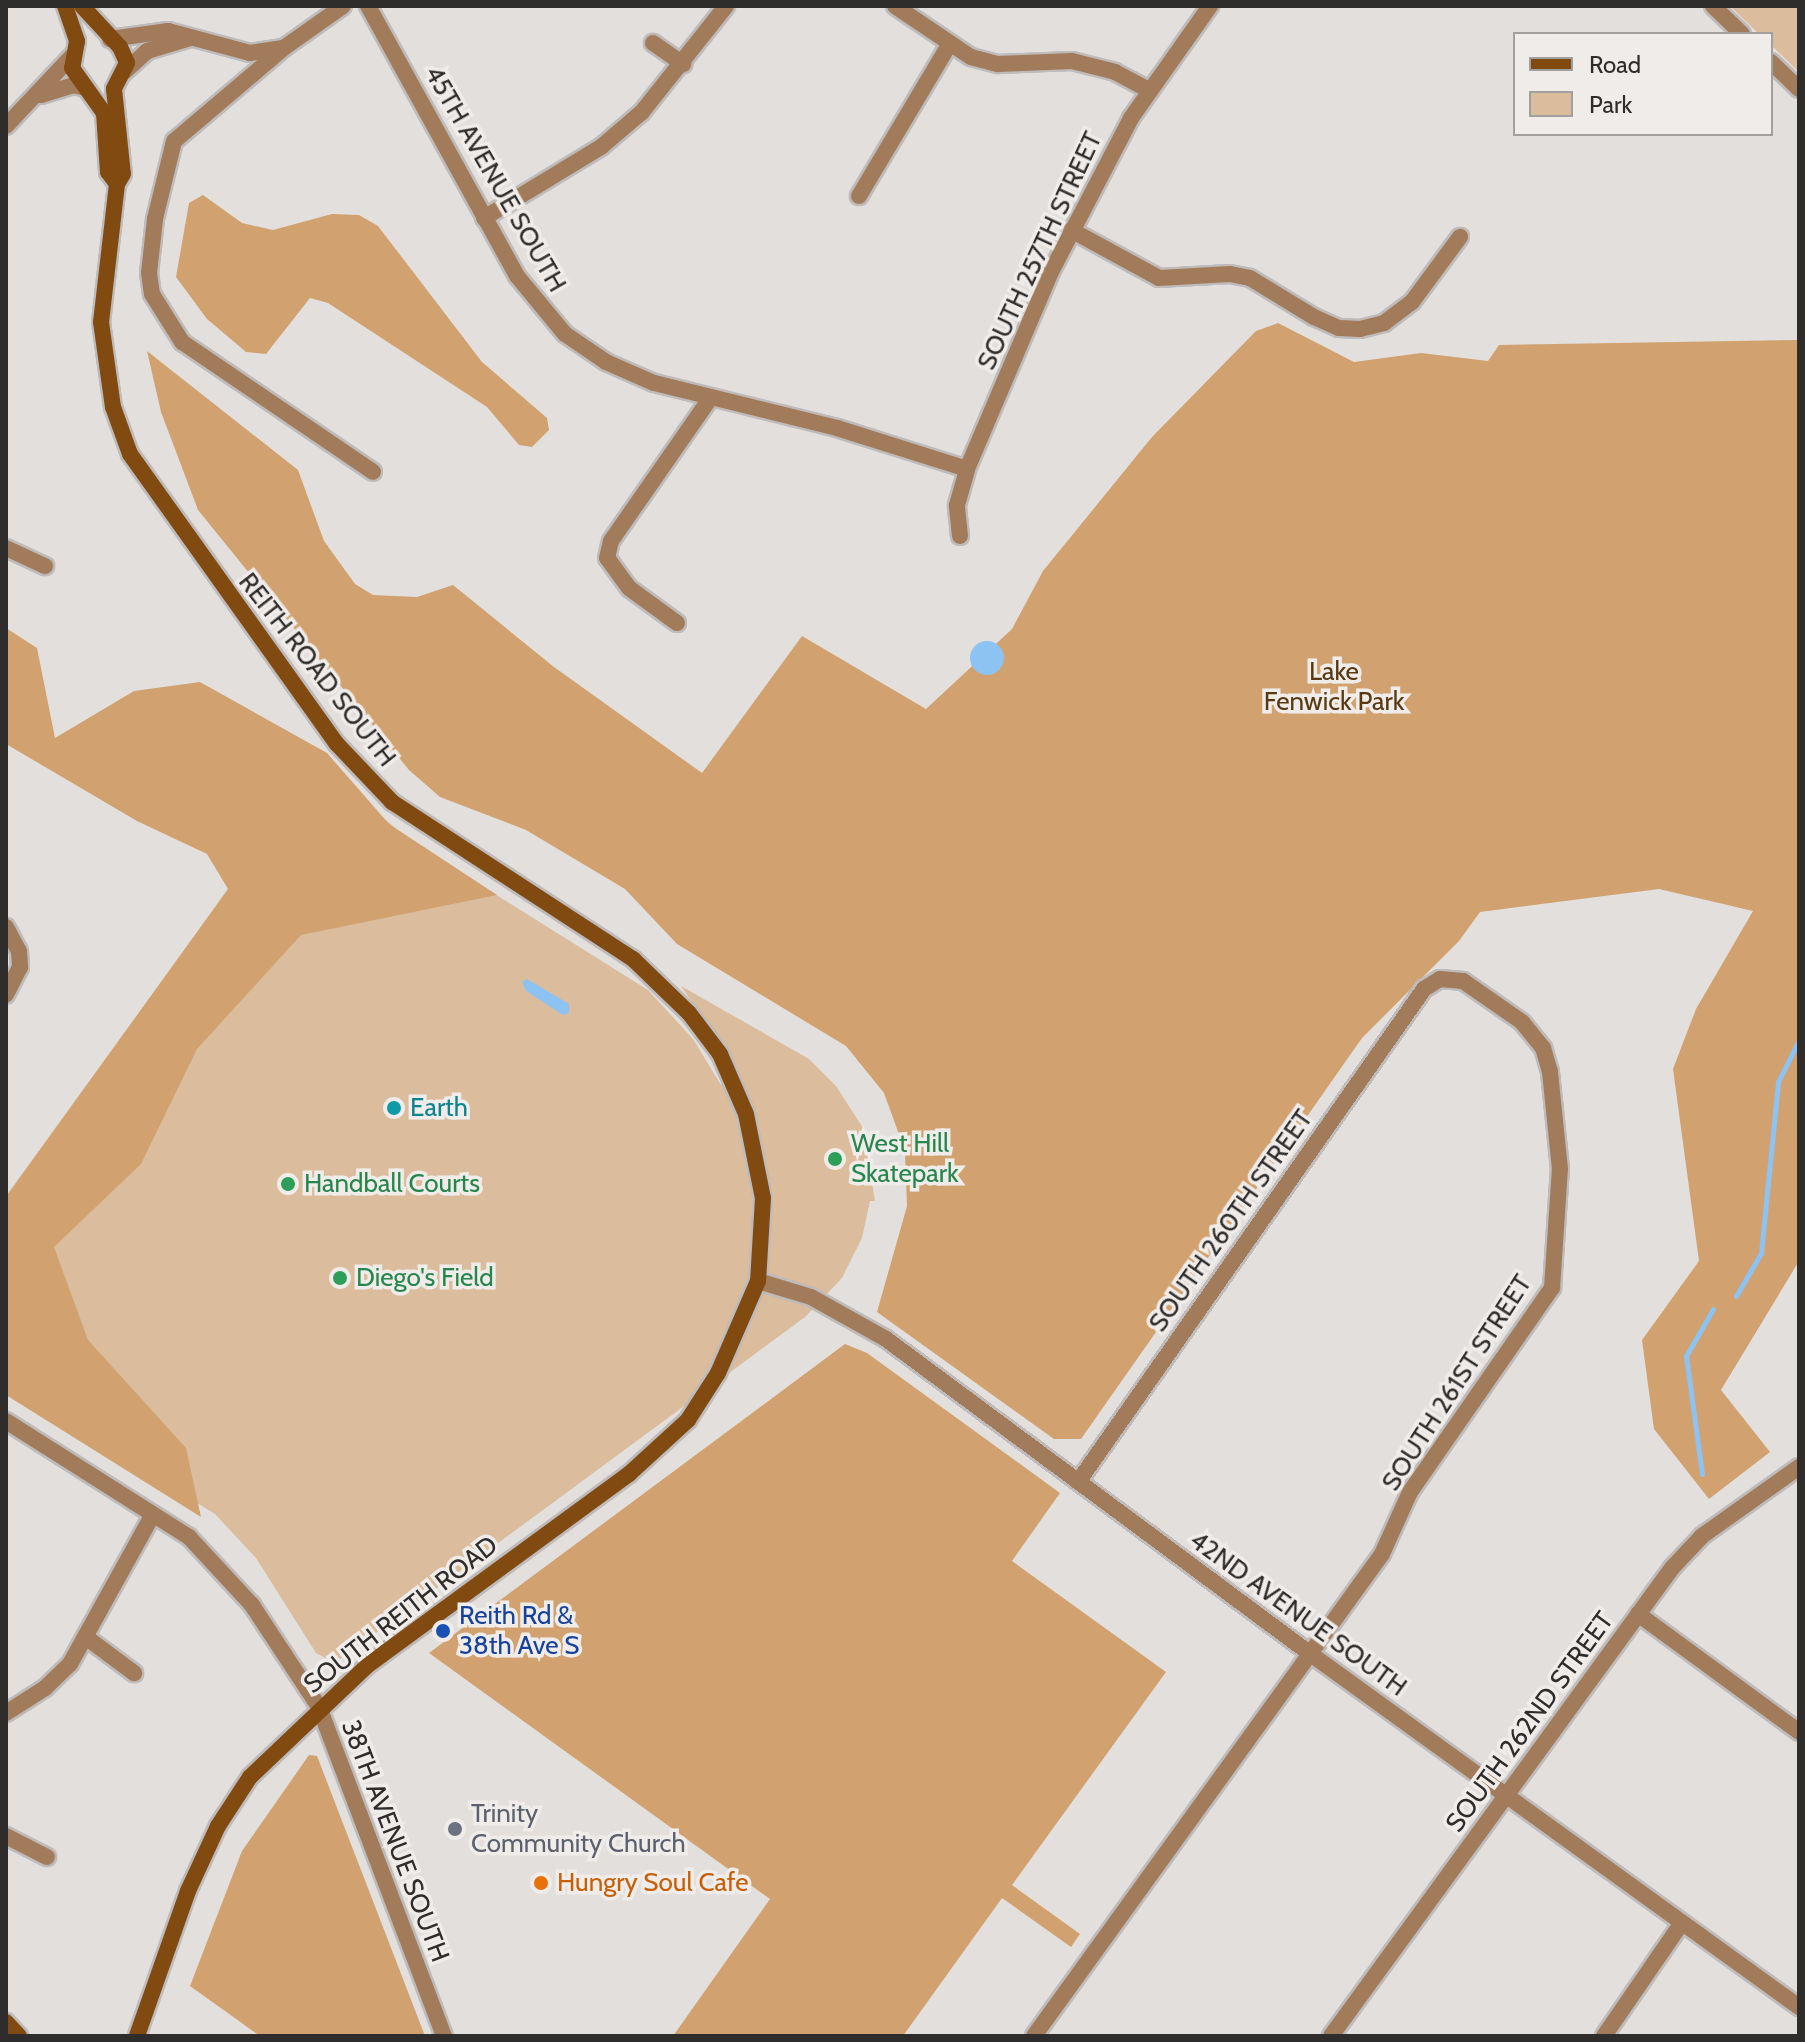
<!DOCTYPE html>
<html>
<head>
<meta charset="utf-8">
<style>
	body { margin:0 }
	#map { position:relative; width:1805px; height:2042px; overflow:hidden; background:#e2dfdd; font-family:Cabin,sans-serif }
	div>[style] { position:absolute }
	.green>* { inset:0; background:#dbbc9c }
	.forest>* { inset:0; background:#d1a26f }
	.water>* { inset:0; background:#8dc3f2 }
	.round { border-radius:50% }
	.stream>* { height:5px; margin:-2.5px; padding:0 2.5px; transform-origin:2.5px; border-radius:2.5px; background:#8dc3f2 }
	.roads { filter:drop-shadow(2px 0 #bebbba) drop-shadow(-2px 0 #bebbba) drop-shadow(0 2px #bebbba) drop-shadow(0 -2px #bebbba) }
	.minor>* { height:16px; margin:-8px; padding:0 8px; transform-origin:8px; border-radius:8px; background:#a27b5b }
	.tertiary>* { height:16px; margin:-8px; padding:0 8px; transform-origin:8px; border-radius:8px; background:#a27b5b }
	.secondary>* { height:16px; margin:-8px; padding:0 8px; transform-origin:8px; border-radius:8px; background:#814a10 }
	.dots>* { width:22px; height:22px; translate:-50% -50%; box-sizing:border-box; border:4px solid #efecea; border-radius:50% }
	span { translate:-50% -50%; white-space:nowrap; text-align:center; line-height:1.15; -webkit-text-stroke:7px #efecea; paint-order:stroke }
	.street-label { font-size:26px; color:#2e2d2c }
	.park-label { font-size:26px; color:#593911 }
	.culture-label { font-size:26px; color:#0d838f }
	.left { translate:0 -50%; text-align:left }
	.leisure-label { font-size:26px; color:#27864d }
	.transit-label { font-size:26px; color:#164399 }
	.worship-label { font-size:26px; color:#5b616d }
	.food-label { font-size:26px; color:#c56008 }
	.frame { position:absolute; inset:0; border:8px solid #2e2d2c; pointer-events:none }
	.legend { position:absolute; left:1513px; top:32px; width:260px; height:104px; box-sizing:border-box; background:#efecea; border:2px solid #a2a09e; margin:0; padding:10px 14px; list-style:none; font-size:24px; color:#2e2d2c }
	.legend li { display:flex; align-items:center; gap:16px; height:40px }
	.legend b { width:40px; border:2px solid #a2a09e }
</style>
</head>
<body>
<div id="map">
	<div class="green">
		<i style="clip-path:polygon(1730px 6px,1799px 6px,1799px 72px,1771px 45px,1771px 34px,1759px 34px)"></i>
		<i style="clip-path:polygon(327px 753px,371px 807px,409px 840px,648px 990px,693px 1039px,721px 1085px,736px 1065px,681px 986px,809px 1059px,836px 1086px,863px 1128px,875px 1201px,870px 1201px,862px 1238px,842px 1278px,805px 1317px,342px 1658px,331px 1661px,316px 1653px,256px 1558px,215px 1514px,6px 1386px,6px 1196px)"></i>
	</div>
	<div class="forest">
		<i style="clip-path:polygon(203px 195px,242px 223px,273px 230px,332px 214px,359px 215px,378px 226px,482px 362px,547px 418px,549px 430px,532px 447px,519px 445px,487px 407px,328px 303px,310px 298px,266px 354px,246px 352px,207px 319px,176px 277px,189px 203px)"></i>
		<i style="clip-path:polygon(1278px 323px,1354px 362px,1421px 353px,1488px 361px,1499px 345px,1799px 340px,1799px 1261px,1721px 1390px,1770px 1452px,1709px 1499px,1654px 1429px,1642px 1340px,1699px 1261px,1673px 1069px,1696px 1009px,1753px 911px,1659px 889px,1480px 912px,1459px 941px,1362px 1038px,1081px 1439px,1054px 1439px,877px 1312px,907px 1206px,905px 1151px,884px 1093px,846px 1046px,677px 944px,625px 889px,526px 830px,440px 797px,409px 770px,198px 510px,161px 412px,147px 351px,298px 470px,324px 541px,355px 584px,373px 595px,417px 597px,453px 585px,554px 667px,702px 773px,802px 636px,926px 709px,1012px 629px,1043px 571px,1152px 437px,1256px 331px)"></i>
		<i style="clip-path:polygon(6px 628px,37px 648px,55px 738px,134px 691px,200px 682px,327px 753px,389px 824px,497px 895px,301px 935px,197px 1049px,141px 1164px,54px 1247px,88px 1340px,186px 1448px,201px 1517px,6px 1395px,6px 1197px,228px 889px,207px 854px,137px 821px,6px 744px)"></i>
		<i style="clip-path:polygon(845px 1344px,867px 1353px,1060px 1493px,1012px 1561px,1166px 1672px,1012px 1885px,1080px 1934px,1071px 1947px,1002px 1898px,903px 2036px,673px 2036px,770px 1899px,429px 1653px)"></i>
		<i style="clip-path:polygon(309px 1755px,317px 1756px,425px 2036px,260px 2036px,190px 1986px,242px 1851px)"></i>
	</div>
	<div class="water">
		<i class="round" style="left:970px;top:641px;width:34px;height:34px"></i>
		<i style="clip-path:polygon(527px 979px,569px 1004px,569px 1013px,563px 1015px,526px 991px,522px 982px)"></i>
	</div>
	<div class="stream">
		<i style="left:1736px;top:1296px;width:50px;rotate:-59.8deg"></i>
		<i style="left:1761px;top:1253px;width:172px;rotate:-84.3deg"></i>
		<i style="left:1778px;top:1082px;width:47px;rotate:-63.4deg"></i>
		<i style="left:1702px;top:1474px;width:119px;rotate:-97.7deg"></i>
		<i style="left:1686px;top:1356px;width:54px;rotate:-60.1deg"></i>
	</div>
	<div class="roads">
		<div class="minor">
			<i style="left:343px;top:6px;width:71px;rotate:144.7deg"></i>
			<i style="left:285px;top:47px;width:145px;rotate:139.7deg"></i>
			<i style="left:174px;top:141px;width:80px;rotate:103.7deg"></i>
			<i style="left:155px;top:219px;width:54px;rotate:96.3deg"></i>
			<i style="left:149px;top:273px;width:21px;rotate:82deg"></i>
			<i style="left:152px;top:294px;width:57px;rotate:58deg"></i>
			<i style="left:182px;top:342px;width:231px;rotate:34.2deg"></i>
			<i style="left:368px;top:6px;width:308px;rotate:61.1deg"></i>
			<i style="left:517px;top:276px;width:75px;rotate:50.4deg"></i>
			<i style="left:565px;top:334px;width:50px;rotate:34.3deg"></i>
			<i style="left:606px;top:362px;width:52px;rotate:23.6deg"></i>
			<i style="left:654px;top:383px;width:188px;rotate:13.8deg"></i>
			<i style="left:837px;top:428px;width:136px;rotate:17.5deg"></i>
			<i style="left:895px;top:6px;width:92px;rotate:33.9deg"></i>
			<i style="left:971px;top:57px;width:28px;rotate:15deg"></i>
			<i style="left:998px;top:64px;width:74px;rotate:-2.3deg"></i>
			<i style="left:1072px;top:61px;width:44px;rotate:14.3deg"></i>
			<i style="left:1115px;top:72px;width:38px;rotate:28deg"></i>
			<i style="left:110px;top:39px;width:59px;rotate:-7.9deg"></i>
			<i style="left:168px;top:31px;width:85px;rotate:15deg"></i>
			<i style="left:250px;top:53px;width:30px;rotate:-9deg"></i>
			<i style="left:653px;top:43px;width:37px;rotate:35deg"></i>
			<i style="left:124px;top:72px;width:31px;rotate:-42deg"></i>
			<i style="left:147px;top:51px;width:46px;rotate:-16.5deg"></i>
			<i style="left:859px;top:196px;width:176px;rotate:-59.2deg"></i>
			<i style="left:484px;top:218px;width:137px;rotate:-31.3deg"></i>
			<i style="left:601px;top:147px;width:54px;rotate:-40.5deg"></i>
			<i style="left:642px;top:112px;width:135px;rotate:-51.6deg"></i>
			<i style="left:1071px;top:230px;width:100px;rotate:28.6deg"></i>
			<i style="left:1159px;top:278px;width:71px;rotate:-3.2deg"></i>
			<i style="left:1230px;top:274px;width:20px;rotate:11deg"></i>
			<i style="left:1250px;top:278px;width:75px;rotate:31.4deg"></i>
			<i style="left:1314px;top:317px;width:27px;rotate:24deg"></i>
			<i style="left:1339px;top:328px;width:21px;rotate:3deg"></i>
			<i style="left:1360px;top:329px;width:25px;rotate:-14deg"></i>
			<i style="left:1384px;top:323px;width:35px;rotate:-37deg"></i>
			<i style="left:1412px;top:302px;width:81px;rotate:-53.6deg"></i>
			<i style="left:960px;top:536px;width:31px;rotate:-96deg"></i>
			<i style="left:957px;top:505px;width:37px;rotate:-74deg"></i>
			<i style="left:967px;top:469px;width:216px;rotate:-66.9deg"></i>
			<i style="left:1052px;top:270px;width:171px;rotate:-62.5deg"></i>
			<i style="left:1131px;top:118px;width:137px;rotate:-54.8deg"></i>
			<i style="left:6px;top:548px;width:43px;rotate:24.8deg"></i>
			<i style="left:677px;top:623px;width:59px;rotate:-143.9deg"></i>
			<i style="left:629px;top:588px;width:37px;rotate:-126deg"></i>
			<i style="left:607px;top:558px;width:17px;rotate:-77deg"></i>
			<i style="left:611px;top:541px;width:172px;rotate:-55.2deg"></i>
			<i style="left:6px;top:927px;width:27px;rotate:62deg"></i>
			<i style="left:19px;top:951px;width:16px;rotate:86deg"></i>
			<i style="left:20px;top:967px;width:31px;rotate:117deg"></i>
			<i style="left:758px;top:1281px;width:55px;rotate:16.8deg"></i>
			<i style="left:811px;top:1297px;width:86px;rotate:29.2deg"></i>
			<i style="left:886px;top:1339px;width:530px;rotate:36.57deg"></i>
			<i style="left:1312px;top:1655px;width:601px;rotate:35.86deg"></i>
			<i style="left:6px;top:1421px;width:217px;rotate:32.4deg"></i>
			<i style="left:189px;top:1537px;width:93px;rotate:47.2deg"></i>
			<i style="left:252px;top:1605px;width:122px;rotate:56.7deg"></i>
			<i style="left:319px;top:1707px;width:352px;rotate:69.2deg"></i>
			<i style="left:1638px;top:1614px;width:200px;rotate:36.2deg"></i>
			<i style="left:87px;top:1638px;width:59px;rotate:36.7deg"></i>
			<i style="left:6px;top:1713px;width:46px;rotate:-32.7deg"></i>
			<i style="left:45px;top:1688px;width:35px;rotate:-44deg"></i>
			<i style="left:70px;top:1664px;width:171px;rotate:-61deg"></i>
			<i style="left:6px;top:1836px;width:46px;rotate:27.1deg"></i>
			<i style="left:1034px;top:2036px;width:594px;rotate:-54.17deg"></i>
			<i style="left:1382px;top:1554px;width:68px;rotate:-65.7deg"></i>
			<i style="left:1410px;top:1492px;width:249px;rotate:-55.2deg"></i>
			<i style="left:1552px;top:1288px;width:119px;rotate:-86.2deg"></i>
			<i style="left:1560px;top:1169px;width:98px;rotate:-95.9deg"></i>
			<i style="left:1550px;top:1072px;width:25px;rotate:-106deg"></i>
			<i style="left:1543px;top:1048px;width:33px;rotate:-129deg"></i>
			<i style="left:1522px;top:1022px;width:72px;rotate:-145.2deg"></i>
			<i style="left:1463px;top:981px;width:23px;rotate:-175deg"></i>
			<i style="left:1440px;top:979px;width:19px;rotate:148deg"></i>
			<i style="left:1424px;top:989px;width:602px;rotate:125.06deg"></i>
			<i style="left:1331px;top:2036px;width:579px;rotate:-53.92deg"></i>
			<i style="left:1672px;top:1568px;width:44px;rotate:-46.8deg"></i>
			<i style="left:1702px;top:1536px;width:119px;rotate:-35.4deg"></i>
			<i style="left:1604px;top:2036px;width:136px;rotate:-55.5deg"></i>
		</div>
		<div class="tertiary">
			<i style="left:1713px;top:6px;width:40px;rotate:44deg"></i>
			<i style="left:1771px;top:62px;width:39px;rotate:44deg"></i>
			<i style="left:41px;top:95px;width:34px;rotate:-17deg"></i>
			<i style="left:73px;top:85px;width:13px;rotate:13deg"></i>
			<i style="left:6px;top:126px;width:96px;rotate:-46.7deg"></i>
		</div>
		<div class="secondary">
			<i style="left:65px;top:6px;width:37px;rotate:71deg"></i>
			<i style="left:77px;top:41px;width:27px;rotate:100deg"></i>
			<i style="left:72px;top:68px;width:55px;rotate:54.6deg"></i>
			<i style="left:104px;top:113px;width:59px;rotate:86.1deg"></i>
			<i style="left:108px;top:172px;width:15px;rotate:53deg"></i>
			<i style="left:82px;top:6px;width:56px;rotate:47.2deg"></i>
			<i style="left:120px;top:47px;width:17px;rotate:66deg"></i>
			<i style="left:127px;top:63px;width:29px;rotate:117deg"></i>
			<i style="left:114px;top:89px;width:85px;rotate:84deg"></i>
			<i style="left:123px;top:174px;width:12px;rotate:121deg"></i>
			<i style="left:117px;top:184px;width:139px;rotate:96.6deg"></i>
			<i style="left:101px;top:322px;width:86px;rotate:82deg"></i>
			<i style="left:113px;top:407px;width:50px;rotate:70.1deg"></i>
			<i style="left:130px;top:454px;width:356px;rotate:54.5deg"></i>
			<i style="left:337px;top:744px;width:80px;rotate:46.5deg"></i>
			<i style="left:392px;top:802px;width:288px;rotate:33.1deg"></i>
			<i style="left:633px;top:959px;width:78px;rotate:44deg"></i>
			<i style="left:689px;top:1013px;width:51px;rotate:52.9deg"></i>
			<i style="left:720px;top:1054px;width:65px;rotate:66.6deg"></i>
			<i style="left:746px;top:1114px;width:86px;rotate:78.6deg"></i>
			<i style="left:763px;top:1198px;width:83px;rotate:93.4deg"></i>
			<i style="left:758px;top:1281px;width:100px;rotate:113.5deg"></i>
			<i style="left:718px;top:1373px;width:56px;rotate:122.6deg"></i>
			<i style="left:688px;top:1420px;width:80px;rotate:137.5deg"></i>
			<i style="left:629px;top:1474px;width:323px;rotate:143.8deg"></i>
			<i style="left:368px;top:1665px;width:163px;rotate:136.5deg"></i>
			<i style="left:250px;top:1777px;width:59px;rotate:123.1deg"></i>
			<i style="left:218px;top:1826px;width:72px;rotate:114.8deg"></i>
			<i style="left:188px;top:1891px;width:154px;rotate:109.4deg"></i>
			<i style="left:6px;top:2022px;width:19px;rotate:47deg"></i>
		</div>
	</div>
	<div class="dots">
		<i style="left:394px;top:1108px;background:#0f9aa8"></i>
		<i style="left:835px;top:1159px;background:#2e9e5b"></i>
		<i style="left:288px;top:1184px;background:#2e9e5b"></i>
		<i style="left:340px;top:1278px;background:#2e9e5b"></i>
		<i style="left:443px;top:1631px;background:#1a4fb4"></i>
		<i style="left:455px;top:1829px;background:#6b7280"></i>
		<i style="left:541px;top:1883px;background:#e8710a"></i>
	</div>
	<div class="street-label">
		<span style="left:495px;top:179px;rotate:60deg">45TH AVENUE SOUTH</span>
		<span style="left:1040px;top:251px;rotate:-65deg">SOUTH 257TH STREET</span>
		<span style="left:317px;top:670px;rotate:52deg">REITH ROAD SOUTH</span>
		<span style="left:1231px;top:1221px;rotate:-55deg">SOUTH 260TH STREET</span>
		<span style="left:1457px;top:1383px;rotate:-57deg">SOUTH 261ST STREET</span>
		<span style="left:1298px;top:1614px;rotate:36deg">42ND AVENUE SOUTH</span>
		<span style="left:401px;top:1615px;rotate:-38deg">SOUTH REITH ROAD</span>
		<span style="left:1530px;top:1722px;rotate:-54deg">SOUTH 262ND STREET</span>
		<span style="left:395px;top:1841px;rotate:69deg">38TH AVENUE SOUTH</span>
	</div>
	<div class="park-label">
		<span style="left:1334px;top:687px">Lake<br>Fenwick Park</span>
	</div>
	<div class="culture-label">
		<span class="left" style="left:410px;top:1108px">Earth</span>
	</div>
	<div class="leisure-label">
		<span class="left" style="left:851px;top:1159px">West Hill<br>Skatepark</span>
		<span class="left" style="left:304px;top:1184px">Handball Courts</span>
		<span class="left" style="left:356px;top:1278px">Diego's Field</span>
	</div>
	<div class="transit-label">
		<span class="left" style="left:459px;top:1631px">Reith Rd &amp;<br>38th Ave S</span>
	</div>
	<div class="worship-label">
		<span class="left" style="left:471px;top:1829px">Trinity<br>Community Church</span>
	</div>
	<div class="food-label">
		<span class="left" style="left:557px;top:1883px">Hungry Soul Cafe</span>
	</div>
	<div class="frame"></div>
	<ul class="legend">
	<li><b style="height:10px;background:#814a10"></b>Road</li>
	<li><b style="height:22px;background:#dbbc9c"></b>Park</li>
	</ul>
</div>
</body>
</html>
